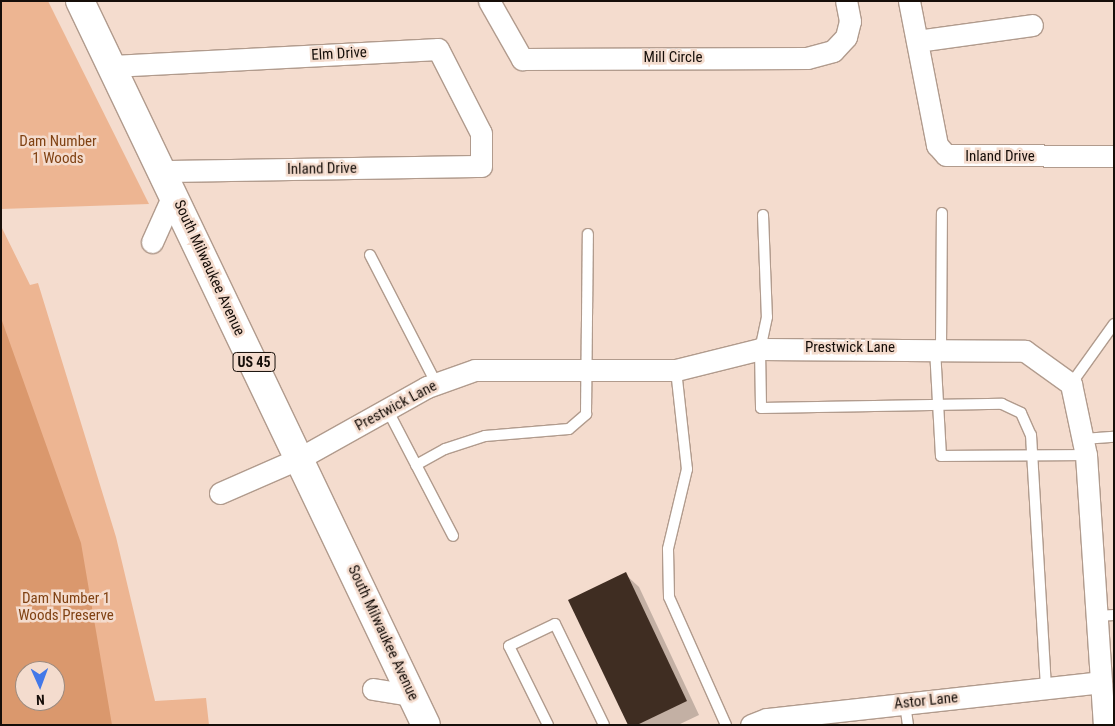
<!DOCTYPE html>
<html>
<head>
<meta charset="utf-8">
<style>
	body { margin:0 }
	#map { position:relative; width:1115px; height:726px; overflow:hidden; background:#f4dcce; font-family:"Roboto Condensed",sans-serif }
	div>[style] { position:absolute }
	.green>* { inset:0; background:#edb592 }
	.water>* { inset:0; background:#da986d }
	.shadow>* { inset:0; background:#0003 }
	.building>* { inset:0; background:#3f2d22 }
	.roads { filter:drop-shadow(1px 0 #b19b8d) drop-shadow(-1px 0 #b19b8d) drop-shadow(0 1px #b19b8d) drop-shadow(0 -1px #b19b8d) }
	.service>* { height:10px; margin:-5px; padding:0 5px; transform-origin:5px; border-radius:5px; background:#fff }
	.minor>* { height:21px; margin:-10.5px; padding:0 10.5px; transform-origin:10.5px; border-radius:10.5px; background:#fff }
	.primary>* { height:28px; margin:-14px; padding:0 14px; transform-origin:14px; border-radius:14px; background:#fff }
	span { translate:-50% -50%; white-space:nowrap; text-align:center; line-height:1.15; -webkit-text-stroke:5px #f4dcce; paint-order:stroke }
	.shield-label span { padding:1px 4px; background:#f4dcce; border:1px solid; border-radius:4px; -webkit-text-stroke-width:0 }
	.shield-label { font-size:14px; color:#160e09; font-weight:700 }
	.street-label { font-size:15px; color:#160e09 }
	.park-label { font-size:15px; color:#804213 }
	.frame { position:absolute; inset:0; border:2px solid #160e09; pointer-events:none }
	.north { position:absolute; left:15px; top:661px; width:50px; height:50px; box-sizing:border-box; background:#f4dcce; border:1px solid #9b8a7f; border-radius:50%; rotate:178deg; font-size:14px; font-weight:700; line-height:20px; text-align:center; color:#160e09 }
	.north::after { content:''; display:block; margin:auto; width:18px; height:22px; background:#4378e8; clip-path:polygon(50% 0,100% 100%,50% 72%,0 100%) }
</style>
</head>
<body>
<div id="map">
	<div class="green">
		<i style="clip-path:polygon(1px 1px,48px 1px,149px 204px,1px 209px)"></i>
		<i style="clip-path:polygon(evenodd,1px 226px,30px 285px,38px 283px,116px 537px,155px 701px,206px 698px,209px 725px,1px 725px,1px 226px,25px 671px,55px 671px,55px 701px,25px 701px,25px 671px)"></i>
	</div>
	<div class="water">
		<i style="clip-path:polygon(evenodd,1px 318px,81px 543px,112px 725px,1px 725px,1px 318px,25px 671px,55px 671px,55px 701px,25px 701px,25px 671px)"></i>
	</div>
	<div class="shadow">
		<i style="clip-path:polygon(625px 574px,639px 587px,699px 715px,678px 725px,629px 725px)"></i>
	</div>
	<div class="building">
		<i style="clip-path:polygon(626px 572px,687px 701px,637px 725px,628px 725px,568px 600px)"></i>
	</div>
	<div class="roads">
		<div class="service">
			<i style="left:763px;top:215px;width:102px;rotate:87.8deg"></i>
			<i style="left:767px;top:317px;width:33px;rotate:102deg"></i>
			<i style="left:760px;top:349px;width:59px;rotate:89deg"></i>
			<i style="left:761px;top:408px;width:241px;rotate:-1deg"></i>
			<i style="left:1002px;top:404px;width:21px;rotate:25deg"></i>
			<i style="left:1021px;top:413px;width:24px;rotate:66deg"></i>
			<i style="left:1031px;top:435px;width:253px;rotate:86.6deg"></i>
			<i style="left:370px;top:255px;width:144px;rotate:62.7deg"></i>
			<i style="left:941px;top:348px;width:135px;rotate:-89.6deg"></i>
			<i style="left:935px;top:349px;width:107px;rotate:86.8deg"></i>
			<i style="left:941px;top:456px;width:145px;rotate:-0.4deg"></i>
			<i style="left:676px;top:370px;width:100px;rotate:83.7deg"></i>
			<i style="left:687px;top:469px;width:82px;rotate:103.4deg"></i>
			<i style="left:668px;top:549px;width:48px;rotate:88.8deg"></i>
			<i style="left:669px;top:597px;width:140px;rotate:66deg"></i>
			<i style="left:1071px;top:384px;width:74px;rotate:-54.4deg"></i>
			<i style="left:387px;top:409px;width:143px;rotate:62.5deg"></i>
			<i style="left:1083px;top:439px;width:31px;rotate:-4deg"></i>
			<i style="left:416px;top:465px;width:33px;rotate:-29deg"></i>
			<i style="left:445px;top:449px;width:42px;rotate:-18deg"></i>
			<i style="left:485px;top:436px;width:84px;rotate:-4.8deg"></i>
			<i style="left:569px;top:429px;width:23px;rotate:-41deg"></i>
			<i style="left:586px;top:414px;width:180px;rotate:-89.4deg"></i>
			<i style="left:1097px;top:616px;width:17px;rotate:-3deg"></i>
			<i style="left:905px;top:704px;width:21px;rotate:82deg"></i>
			<i style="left:548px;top:725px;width:88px;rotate:-116.3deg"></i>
			<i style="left:509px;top:646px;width:51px;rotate:-25.6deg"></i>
			<i style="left:555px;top:624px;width:112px;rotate:64.1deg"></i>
		</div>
		<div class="minor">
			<i style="left:489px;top:1px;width:67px;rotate:60.4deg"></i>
			<i style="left:522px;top:59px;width:285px;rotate:-0.2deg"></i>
			<i style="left:807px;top:58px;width:27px;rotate:-15deg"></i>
			<i style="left:833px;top:51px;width:19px;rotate:-47deg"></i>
			<i style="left:846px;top:37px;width:16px;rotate:-76deg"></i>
			<i style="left:850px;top:21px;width:20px;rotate:-101deg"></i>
			<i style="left:909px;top:1px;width:147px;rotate:79deg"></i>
			<i style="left:937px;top:145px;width:13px;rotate:48deg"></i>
			<i style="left:946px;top:155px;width:168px;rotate:0.3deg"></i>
			<i style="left:917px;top:41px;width:116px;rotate:-7.9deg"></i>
			<i style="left:113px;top:66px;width:325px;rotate:-3deg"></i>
			<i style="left:438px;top:49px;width:94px;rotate:62.9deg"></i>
			<i style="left:481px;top:133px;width:33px;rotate:90deg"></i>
			<i style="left:481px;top:166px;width:317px;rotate:179.1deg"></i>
			<i style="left:152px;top:242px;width:54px;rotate:-65.8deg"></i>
			<i style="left:220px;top:493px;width:87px;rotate:-23.6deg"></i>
			<i style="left:300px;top:458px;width:145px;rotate:-29.2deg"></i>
			<i style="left:427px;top:387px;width:51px;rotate:-19.5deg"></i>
			<i style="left:475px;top:370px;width:201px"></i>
			<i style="left:676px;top:370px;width:87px;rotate:-14deg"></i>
			<i style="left:760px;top:349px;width:265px;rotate:0.4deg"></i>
			<i style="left:1025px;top:351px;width:57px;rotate:35.7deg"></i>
			<i style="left:1071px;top:384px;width:73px;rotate:78.1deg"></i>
			<i style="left:1086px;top:455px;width:271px;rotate:86.2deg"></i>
			<i style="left:373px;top:689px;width:39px;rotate:9deg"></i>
			<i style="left:751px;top:725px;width:17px;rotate:-21deg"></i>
			<i style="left:767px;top:719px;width:336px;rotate:-6.3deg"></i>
		</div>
		<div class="primary">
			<i style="left:80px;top:1px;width:802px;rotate:64.46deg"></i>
		</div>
	</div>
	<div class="shield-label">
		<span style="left:254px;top:362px">US 45</span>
	</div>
	<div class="street-label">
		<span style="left:339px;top:54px;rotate:-3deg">Elm Drive</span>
		<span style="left:673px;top:58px">Mill Circle</span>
		<span style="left:1000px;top:157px">Inland Drive</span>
		<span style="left:322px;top:169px;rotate:-1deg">Inland Drive</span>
		<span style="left:209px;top:268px;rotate:65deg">South Milwaukee Avenue</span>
		<span style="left:850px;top:348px">Prestwick Lane</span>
		<span style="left:396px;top:406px;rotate:-28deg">Prestwick Lane</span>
		<span style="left:383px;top:633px;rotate:65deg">South Milwaukee Avenue</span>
		<span style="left:926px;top:701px;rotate:-6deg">Astor Lane</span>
	</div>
	<div class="park-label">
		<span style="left:58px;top:150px">Dam Number<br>1 Woods</span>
		<span style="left:66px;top:607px">Dam Number 1<br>Woods Preserve</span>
	</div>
	<div class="frame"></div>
	<div class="north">N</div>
</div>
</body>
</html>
